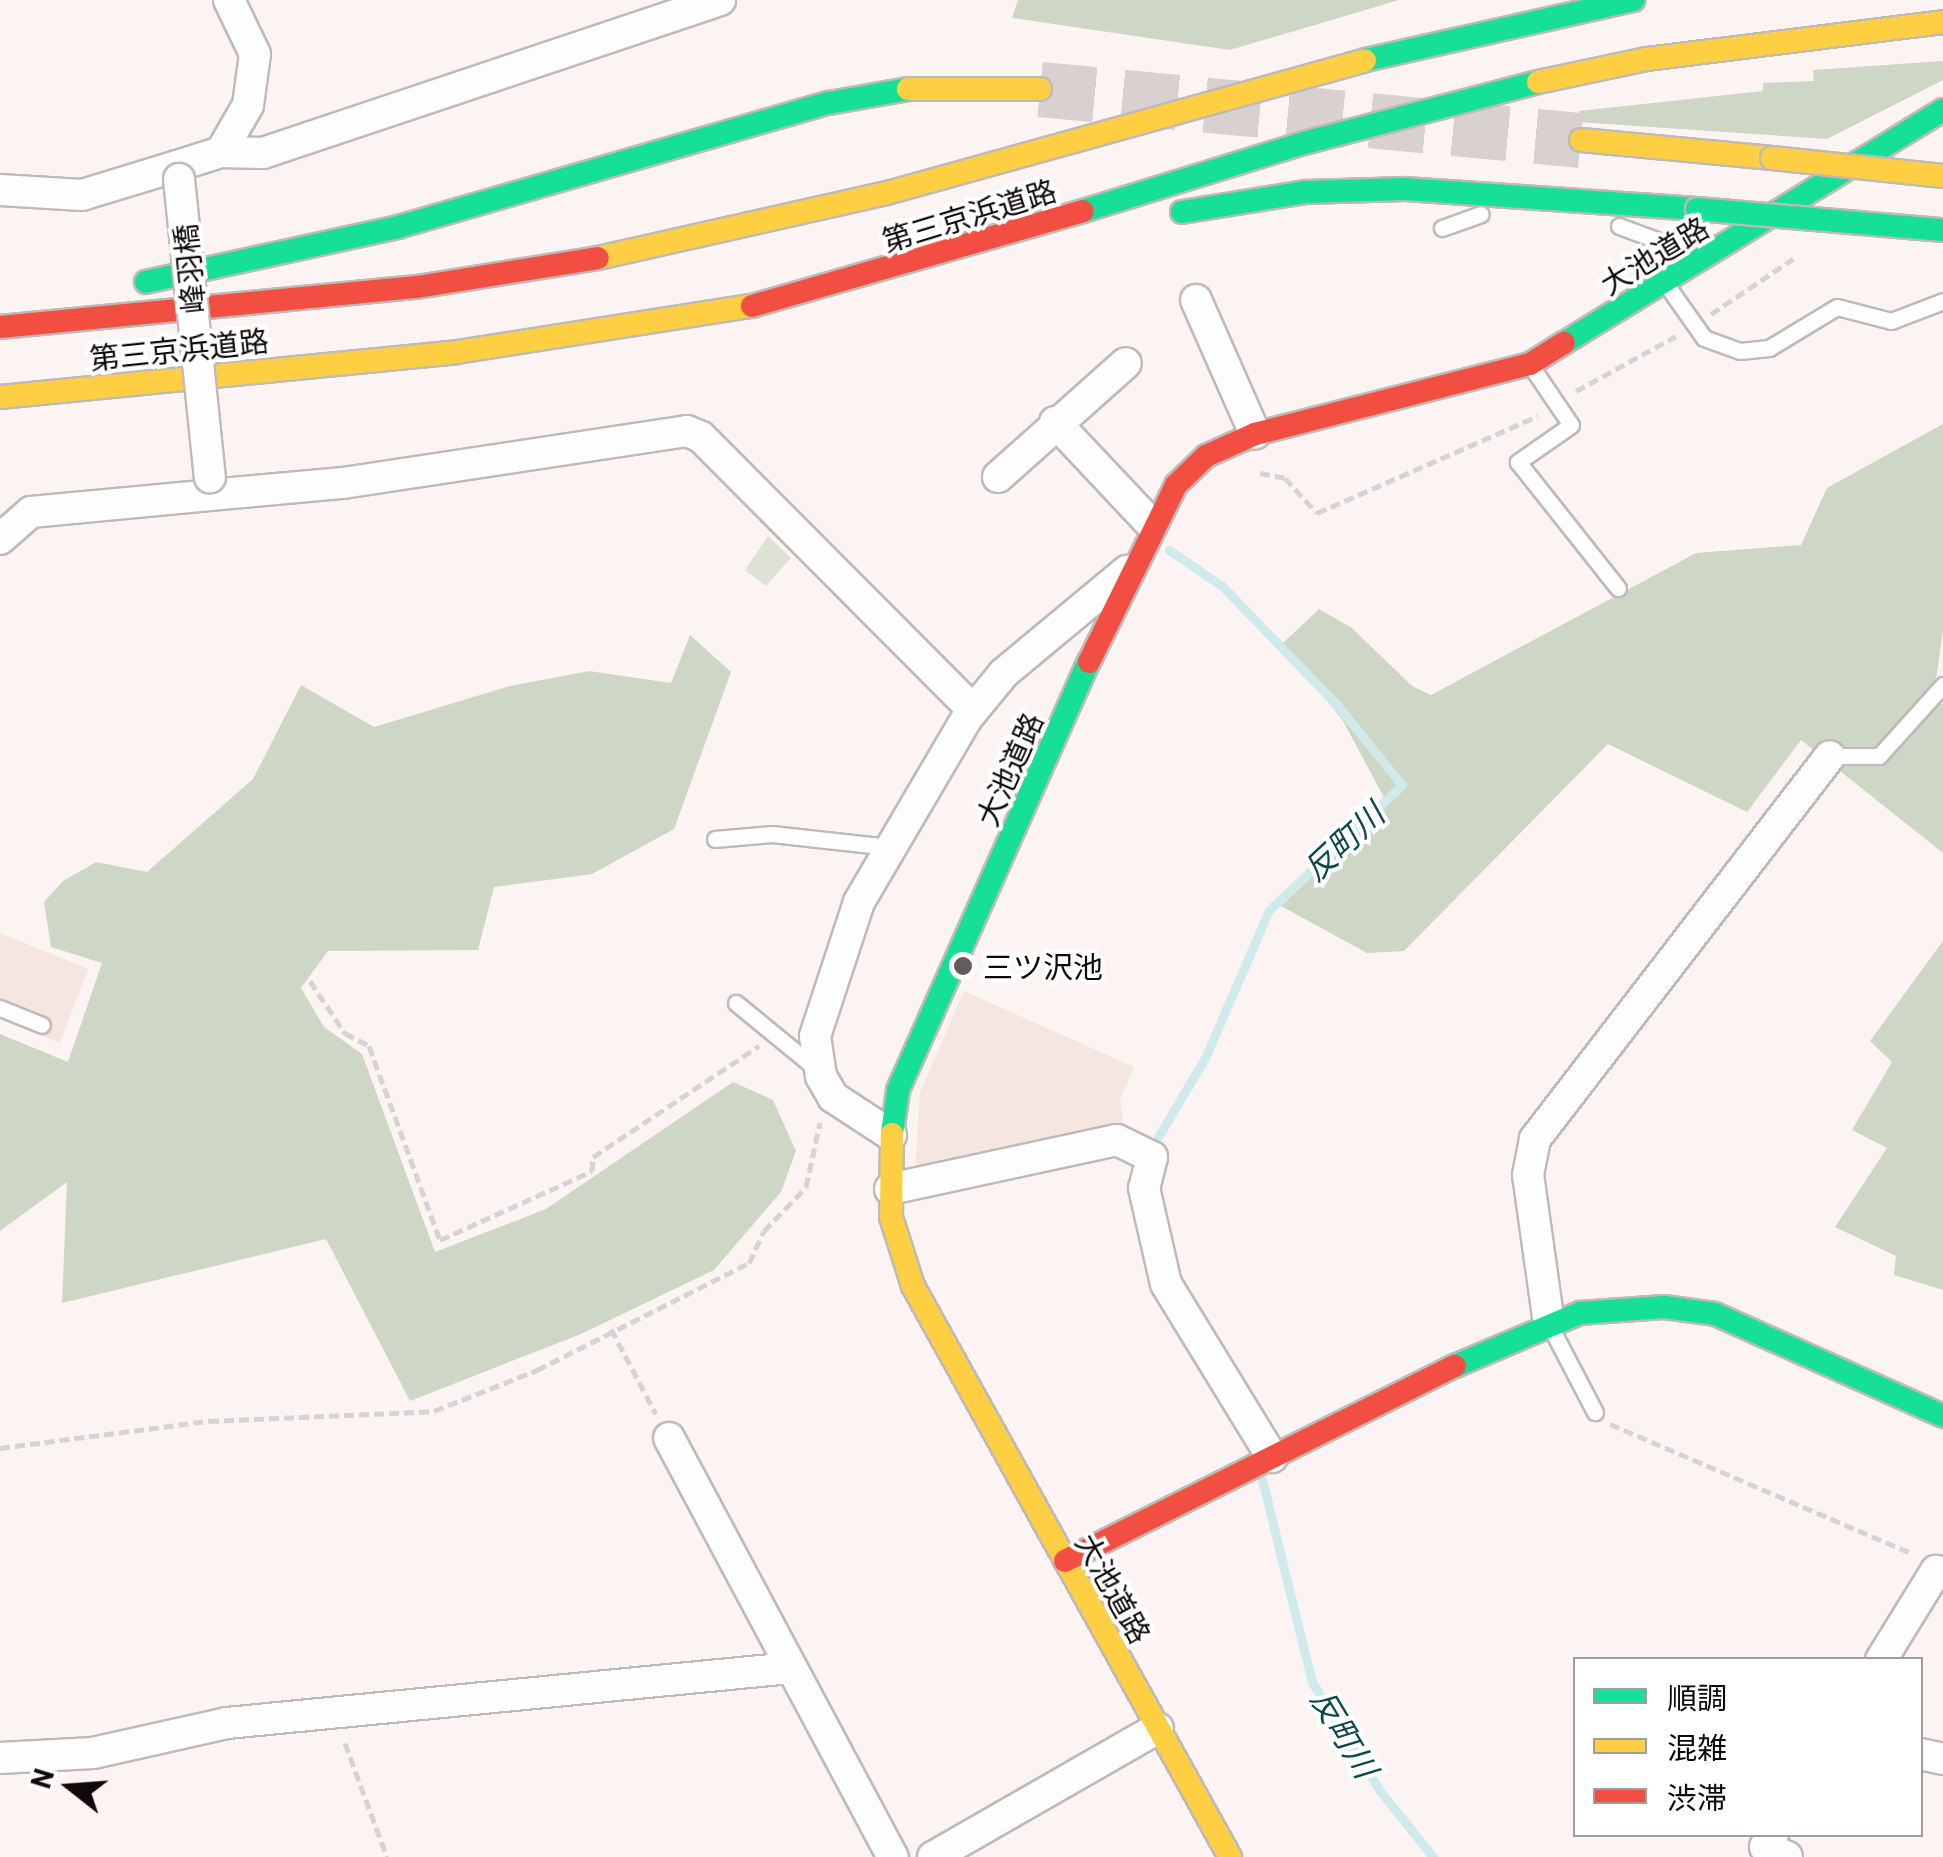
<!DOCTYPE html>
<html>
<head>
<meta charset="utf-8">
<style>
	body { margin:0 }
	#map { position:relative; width:1943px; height:1857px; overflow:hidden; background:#fbf4f2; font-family:Barlow,"Noto Sans JP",sans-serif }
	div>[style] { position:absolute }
	.built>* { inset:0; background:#f6e6e1 }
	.green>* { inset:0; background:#dde2d5 }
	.forest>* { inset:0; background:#ced6c6 }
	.stream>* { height:9px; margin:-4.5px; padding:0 4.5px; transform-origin:4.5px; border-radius:4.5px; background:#d0eaeb }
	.highway-tunnel>* { height:55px; margin-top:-27.5px; transform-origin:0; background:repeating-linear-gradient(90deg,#d8d1cf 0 55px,transparent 0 83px) }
	.path>* { height:5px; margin-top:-2.5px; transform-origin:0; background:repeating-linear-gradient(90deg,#d5d3d3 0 10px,transparent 0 15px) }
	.roads { filter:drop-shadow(2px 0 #bfbab8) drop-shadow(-2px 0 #bfbab8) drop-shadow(0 2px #bfbab8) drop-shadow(0 -2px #bfbab8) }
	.lane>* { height:15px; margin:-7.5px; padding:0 7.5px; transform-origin:7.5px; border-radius:7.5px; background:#fefdfd }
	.street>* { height:30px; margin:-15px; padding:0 15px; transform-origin:15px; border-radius:15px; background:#fefdfd }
	.fast>* { height:22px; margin:-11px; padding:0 11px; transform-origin:11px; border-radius:11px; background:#16e098 }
	.slow>* { height:22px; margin:-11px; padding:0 11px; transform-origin:11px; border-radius:11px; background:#ffcf43 }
	.jam>* { height:22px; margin:-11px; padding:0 11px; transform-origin:11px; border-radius:11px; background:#f24e42 }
	.bridges { filter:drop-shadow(2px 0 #bfbab8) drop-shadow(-2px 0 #bfbab8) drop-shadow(0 2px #bfbab8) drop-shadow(0 -2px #bfbab8) }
	.street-bridge>* { height:30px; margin:-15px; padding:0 15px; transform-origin:15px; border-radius:15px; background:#fefdfd }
	.fast-bridge>* { height:22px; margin:-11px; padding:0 11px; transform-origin:11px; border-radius:11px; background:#16e098 }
	.slow-bridge>* { height:22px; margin:-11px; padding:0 11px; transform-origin:11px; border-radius:11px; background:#ffcf43 }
	.dots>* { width:28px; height:28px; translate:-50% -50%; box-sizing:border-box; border:5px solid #fff; border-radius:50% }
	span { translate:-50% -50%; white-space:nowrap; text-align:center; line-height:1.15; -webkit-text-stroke:8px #fff; paint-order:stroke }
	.street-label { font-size:30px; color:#0f0a09 }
	.poi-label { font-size:30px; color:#0f0a09 }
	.left { translate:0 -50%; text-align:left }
	.water-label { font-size:32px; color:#0d484c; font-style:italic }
	.legend { position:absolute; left:1573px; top:1657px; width:350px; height:180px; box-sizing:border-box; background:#fff; border:2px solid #9f9d9d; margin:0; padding:12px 18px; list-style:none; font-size:30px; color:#0f0a09 }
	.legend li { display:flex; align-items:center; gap:20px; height:50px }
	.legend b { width:50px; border:2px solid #9f9d9d }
	.north { position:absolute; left:20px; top:1737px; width:100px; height:100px; -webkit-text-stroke:8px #fff; paint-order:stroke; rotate:287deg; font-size:28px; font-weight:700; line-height:40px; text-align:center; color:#0f0a09 }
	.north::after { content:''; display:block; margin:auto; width:35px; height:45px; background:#0f0a09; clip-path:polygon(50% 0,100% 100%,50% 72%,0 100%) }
</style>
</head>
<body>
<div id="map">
	<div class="built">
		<i style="clip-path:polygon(0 933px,88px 969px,60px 1043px,0 1019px)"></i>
		<i style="clip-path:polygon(964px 991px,1134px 1067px,1120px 1100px,1124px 1125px,915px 1171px,920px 1092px)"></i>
	</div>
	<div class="green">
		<i style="clip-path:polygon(768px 536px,791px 558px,766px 586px,745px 570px)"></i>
	</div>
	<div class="forest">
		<i style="clip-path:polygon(1018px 0,1399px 0,1230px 50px,1012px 18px)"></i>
		<i style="clip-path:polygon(1943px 61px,1943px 80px,1827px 139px,1578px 122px,1579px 111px,1763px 91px,1763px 83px,1814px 81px,1813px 70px)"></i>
		<i style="clip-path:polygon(1943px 424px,1943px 630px,1936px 680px,1923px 702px,1943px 704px,1943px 853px,1801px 740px,1747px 812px,1608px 744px,1404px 951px,1367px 953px,1281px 906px,1388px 805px,1343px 721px,1283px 643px,1319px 609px,1352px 628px,1412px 686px,1431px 695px,1696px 553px,1801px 545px,1827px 488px)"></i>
		<i style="clip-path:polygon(690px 635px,731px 672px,674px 829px,592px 874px,494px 887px,478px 950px,328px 951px,301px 988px,324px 1027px,362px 1054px,435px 1252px,546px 1209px,733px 1082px,773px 1100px,796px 1151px,781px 1192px,714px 1270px,581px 1334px,410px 1401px,326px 1239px,62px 1303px,67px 1182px,0 1231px,0 1034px,68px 1062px,102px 963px,51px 947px,44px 902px,63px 881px,96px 862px,147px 872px,253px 779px,301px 685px,374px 727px,510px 686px,589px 671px,671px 683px)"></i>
		<i style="clip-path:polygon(1943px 941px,1943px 1290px,1894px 1275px,1896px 1256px,1835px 1227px,1887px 1148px,1852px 1130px,1892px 1062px,1870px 1041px)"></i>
	</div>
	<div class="stream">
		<i style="left:1158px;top:1137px;width:92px;rotate:-59.3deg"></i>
		<i style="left:1205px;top:1058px;width:161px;rotate:-66.6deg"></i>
		<i style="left:1269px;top:910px;width:183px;rotate:-43.2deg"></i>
		<i style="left:1402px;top:785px;width:102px;rotate:-129deg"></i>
		<i style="left:1338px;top:706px;width:167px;rotate:-134deg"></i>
		<i style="left:1222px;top:586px;width:64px;rotate:-145.8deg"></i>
		<i style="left:1262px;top:1479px;width:209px;rotate:76.2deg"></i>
		<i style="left:1312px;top:1682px;width:128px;rotate:58deg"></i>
		<i style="left:1380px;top:1791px;width:85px;rotate:51.2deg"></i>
	</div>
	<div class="highway-tunnel">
		<i style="left:1040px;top:89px;width:543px;rotate:5.39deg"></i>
	</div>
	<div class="path">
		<i style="left:1711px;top:314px;width:99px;rotate:-33.9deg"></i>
		<i style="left:1576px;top:391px;width:114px;rotate:-28.8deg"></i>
		<i style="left:1260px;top:473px;width:25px;rotate:11deg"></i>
		<i style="left:1285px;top:478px;width:47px;rotate:47.6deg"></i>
		<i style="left:1317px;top:513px;width:241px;rotate:-23.7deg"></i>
		<i style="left:310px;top:981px;width:63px;rotate:56.1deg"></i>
		<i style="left:345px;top:1033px;width:27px;rotate:28deg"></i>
		<i style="left:369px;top:1046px;width:207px;rotate:69.9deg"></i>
		<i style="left:440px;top:1240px;width:167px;rotate:-24.4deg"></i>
		<i style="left:592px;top:1171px;width:14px;rotate:-86deg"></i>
		<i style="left:593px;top:1157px;width:200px;rotate:-33.8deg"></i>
		<i style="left:611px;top:1329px;width:96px;rotate:62.1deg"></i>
		<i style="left:1610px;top:1424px;width:327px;rotate:23.2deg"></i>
		<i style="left:0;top:1448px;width:211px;rotate:-7.4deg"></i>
		<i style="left:209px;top:1421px;width:225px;rotate:-2.5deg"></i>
		<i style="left:434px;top:1411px;width:111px;rotate:-21.7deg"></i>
		<i style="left:537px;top:1370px;width:237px;rotate:-26.8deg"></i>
		<i style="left:749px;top:1263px;width:35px;rotate:-65deg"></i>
		<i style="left:764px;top:1231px;width:61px;rotate:-46.3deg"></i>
		<i style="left:806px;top:1187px;width:66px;rotate:-77.7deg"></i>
		<i style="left:345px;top:1743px;width:121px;rotate:69.8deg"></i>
	</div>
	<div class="roads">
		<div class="lane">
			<i style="left:1619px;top:226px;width:46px;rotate:20.4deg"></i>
			<i style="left:1662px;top:242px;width:31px;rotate:37deg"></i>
			<i style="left:1442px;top:228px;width:41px;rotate:-19.7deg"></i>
			<i style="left:1668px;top:287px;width:62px;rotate:54.8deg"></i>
			<i style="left:1704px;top:338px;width:38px;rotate:20deg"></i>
			<i style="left:1740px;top:351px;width:29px;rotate:-6deg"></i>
			<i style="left:1769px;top:348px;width:79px;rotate:-31.1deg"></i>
			<i style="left:1837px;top:307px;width:56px;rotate:14.5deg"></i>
			<i style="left:1891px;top:321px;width:56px;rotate:-21deg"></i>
			<i style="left:1531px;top:366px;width:71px;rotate:55.9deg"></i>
			<i style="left:1571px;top:425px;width:65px;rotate:145.1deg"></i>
			<i style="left:1518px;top:462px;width:161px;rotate:51.6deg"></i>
			<i style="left:1830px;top:756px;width:49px"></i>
			<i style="left:1879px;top:756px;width:96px;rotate:-48deg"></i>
			<i style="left:715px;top:839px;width:57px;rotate:-5deg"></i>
			<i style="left:772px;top:834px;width:118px;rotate:6.3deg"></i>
			<i style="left:736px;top:1003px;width:106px;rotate:39.3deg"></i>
			<i style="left:0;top:1008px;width:45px;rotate:22deg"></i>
			<i style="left:1551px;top:1328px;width:95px;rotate:62.4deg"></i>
		</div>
		<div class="street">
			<i style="left:221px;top:152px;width:42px;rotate:1.4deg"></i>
			<i style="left:263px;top:153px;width:482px;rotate:-18.5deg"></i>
			<i style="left:179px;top:179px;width:13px;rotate:-99deg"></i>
			<i style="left:177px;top:166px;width:46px;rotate:-17.7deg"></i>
			<i style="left:221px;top:152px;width:54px;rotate:-60.1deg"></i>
			<i style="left:248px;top:105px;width:51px;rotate:-82.2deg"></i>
			<i style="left:255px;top:54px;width:60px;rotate:-115.7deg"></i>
			<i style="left:0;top:190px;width:82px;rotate:3.5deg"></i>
			<i style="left:82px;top:195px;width:99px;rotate:-17deg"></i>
			<i style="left:1196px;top:300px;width:146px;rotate:66.2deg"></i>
			<i style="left:1055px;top:422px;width:141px;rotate:46.7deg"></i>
			<i style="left:998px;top:477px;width:171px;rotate:-41.7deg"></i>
			<i style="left:210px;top:495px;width:134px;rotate:-5.2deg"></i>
			<i style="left:343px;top:483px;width:348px;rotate:-8.6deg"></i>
			<i style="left:687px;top:431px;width:15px;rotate:23deg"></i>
			<i style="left:701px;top:437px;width:385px;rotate:45.1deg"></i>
			<i style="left:0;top:539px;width:41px;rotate:-41.1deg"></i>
			<i style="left:31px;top:512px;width:180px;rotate:-5.4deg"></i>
			<i style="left:210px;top:495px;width:18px;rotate:-90deg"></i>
			<i style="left:891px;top:1135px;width:69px;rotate:-146.8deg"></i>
			<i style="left:833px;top:1097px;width:24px;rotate:-120deg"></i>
			<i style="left:821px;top:1076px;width:40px;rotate:-98.5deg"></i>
			<i style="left:815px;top:1036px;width:141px;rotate:-71.8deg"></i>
			<i style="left:859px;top:902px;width:213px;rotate:-59.6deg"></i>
			<i style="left:967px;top:718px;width:58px;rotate:-50.6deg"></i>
			<i style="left:1004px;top:673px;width:160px;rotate:-39.7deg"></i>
			<i style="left:890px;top:1189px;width:232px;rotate:-12.2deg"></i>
			<i style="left:1117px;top:1140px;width:39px;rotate:26deg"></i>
			<i style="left:1152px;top:1157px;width:32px;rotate:104deg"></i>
			<i style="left:1144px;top:1188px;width:98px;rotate:77.1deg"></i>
			<i style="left:1166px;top:1284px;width:203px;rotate:58.5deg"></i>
			<i style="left:1549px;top:1324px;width:150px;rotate:-98deg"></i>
			<i style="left:1528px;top:1175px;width:37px;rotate:-79deg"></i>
			<i style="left:1535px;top:1139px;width:483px;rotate:-52.4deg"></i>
			<i style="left:669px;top:1438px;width:475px;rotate:61.9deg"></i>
			<i style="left:1881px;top:1660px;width:105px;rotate:-58.3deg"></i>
			<i style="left:1936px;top:1571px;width:7px;rotate:16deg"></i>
			<i style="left:1920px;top:1754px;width:24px;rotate:12deg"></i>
			<i style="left:0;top:1758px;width:93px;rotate:-3.1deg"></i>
			<i style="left:93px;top:1753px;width:137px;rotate:-12.6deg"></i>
			<i style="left:227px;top:1723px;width:567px;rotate:-5.57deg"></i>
			<i style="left:1773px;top:1834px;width:15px;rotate:122deg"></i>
			<i style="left:1765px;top:1847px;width:24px;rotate:24deg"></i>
			<i style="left:933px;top:1857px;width:259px;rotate:-29.8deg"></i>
		</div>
		<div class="fast">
			<i style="left:1365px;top:60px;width:275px;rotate:-12.6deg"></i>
			<i style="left:1083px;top:211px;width:231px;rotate:-17.1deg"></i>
			<i style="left:1304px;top:143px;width:242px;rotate:-14.6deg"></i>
			<i style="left:1182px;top:212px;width:126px;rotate:-9.2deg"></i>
			<i style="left:1306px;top:192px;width:99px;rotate:-1.7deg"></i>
			<i style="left:1405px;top:189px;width:293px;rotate:3.9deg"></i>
			<i style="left:146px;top:282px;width:258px;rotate:-12.3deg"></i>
			<i style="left:398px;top:227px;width:448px;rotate:-16.1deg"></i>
			<i style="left:829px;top:103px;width:80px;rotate:-10deg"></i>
			<i style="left:1564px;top:343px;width:445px;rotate:-31.6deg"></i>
			<i style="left:892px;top:1134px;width:44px;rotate:-82.2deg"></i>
			<i style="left:898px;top:1090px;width:469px;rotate:-66deg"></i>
			<i style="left:1455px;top:1366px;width:136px;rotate:-23deg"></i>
			<i style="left:1580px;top:1313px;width:84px;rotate:-4.1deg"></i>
			<i style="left:1664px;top:1307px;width:51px;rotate:7.8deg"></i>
			<i style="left:1715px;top:1314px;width:250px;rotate:24.1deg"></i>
		</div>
		<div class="slow">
			<i style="left:1538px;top:82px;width:111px;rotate:-11.9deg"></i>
			<i style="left:1647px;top:59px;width:298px;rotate:-7.1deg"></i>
			<i style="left:908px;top:89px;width:132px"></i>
			<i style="left:1581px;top:140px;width:192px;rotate:5.4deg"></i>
			<i style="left:598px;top:258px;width:296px;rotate:-12.7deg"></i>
			<i style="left:887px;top:193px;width:496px;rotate:-15.5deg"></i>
			<i style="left:0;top:397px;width:459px;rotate:-5.6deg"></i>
			<i style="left:457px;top:352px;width:299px;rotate:-8.9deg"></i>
			<i style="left:892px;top:1134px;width:83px;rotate:90.7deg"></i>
			<i style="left:891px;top:1217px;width:72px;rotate:72.3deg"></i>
			<i style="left:913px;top:1286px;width:653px;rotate:60.96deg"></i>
		</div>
		<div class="jam">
			<i style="left:752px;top:306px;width:344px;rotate:-16deg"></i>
			<i style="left:0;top:327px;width:419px;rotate:-5.5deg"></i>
			<i style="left:417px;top:287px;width:183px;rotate:-9.1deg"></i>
			<i style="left:1089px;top:662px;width:197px;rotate:-63.8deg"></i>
			<i style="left:1176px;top:485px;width:42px;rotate:-44deg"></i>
			<i style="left:1206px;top:456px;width:54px;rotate:-24.2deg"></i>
			<i style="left:1255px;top:434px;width:284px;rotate:-14.3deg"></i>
			<i style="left:1530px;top:364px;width:40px;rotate:-32deg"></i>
			<i style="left:1065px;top:1561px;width:436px;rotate:-26.6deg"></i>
		</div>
	</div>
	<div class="bridges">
		<div class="street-bridge">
			<i style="left:179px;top:179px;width:300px;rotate:84.1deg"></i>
		</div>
		<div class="fast-bridge">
			<i style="left:1697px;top:209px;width:247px;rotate:4.9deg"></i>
		</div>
		<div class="slow-bridge">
			<i style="left:1772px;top:158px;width:172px;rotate:6deg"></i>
		</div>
	</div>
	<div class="dots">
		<i style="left:963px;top:966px;background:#625c5b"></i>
	</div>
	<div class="street-label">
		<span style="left:969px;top:215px;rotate:-17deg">第三京浜道路</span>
		<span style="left:1654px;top:255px;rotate:-31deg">大池道路</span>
		<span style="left:189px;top:269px;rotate:-96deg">峰羽橋</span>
		<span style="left:179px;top:349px;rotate:-6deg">第三京浜道路</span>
		<span style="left:1009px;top:769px;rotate:-66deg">大池道路</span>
		<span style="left:1114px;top:1588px;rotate:61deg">大池道路</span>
	</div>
	<div class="poi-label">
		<span class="left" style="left:983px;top:966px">三ツ沢池</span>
	</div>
	<div class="water-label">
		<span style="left:1343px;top:841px;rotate:-43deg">反町川</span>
		<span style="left:1345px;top:1733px;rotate:59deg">反町川</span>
	</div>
	<ul class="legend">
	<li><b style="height:12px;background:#16e098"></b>順調</li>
	<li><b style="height:12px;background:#ffcf43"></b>混雑</li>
	<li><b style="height:12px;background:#f24e42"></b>渋滞</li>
	</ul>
	<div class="north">N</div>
</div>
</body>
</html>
